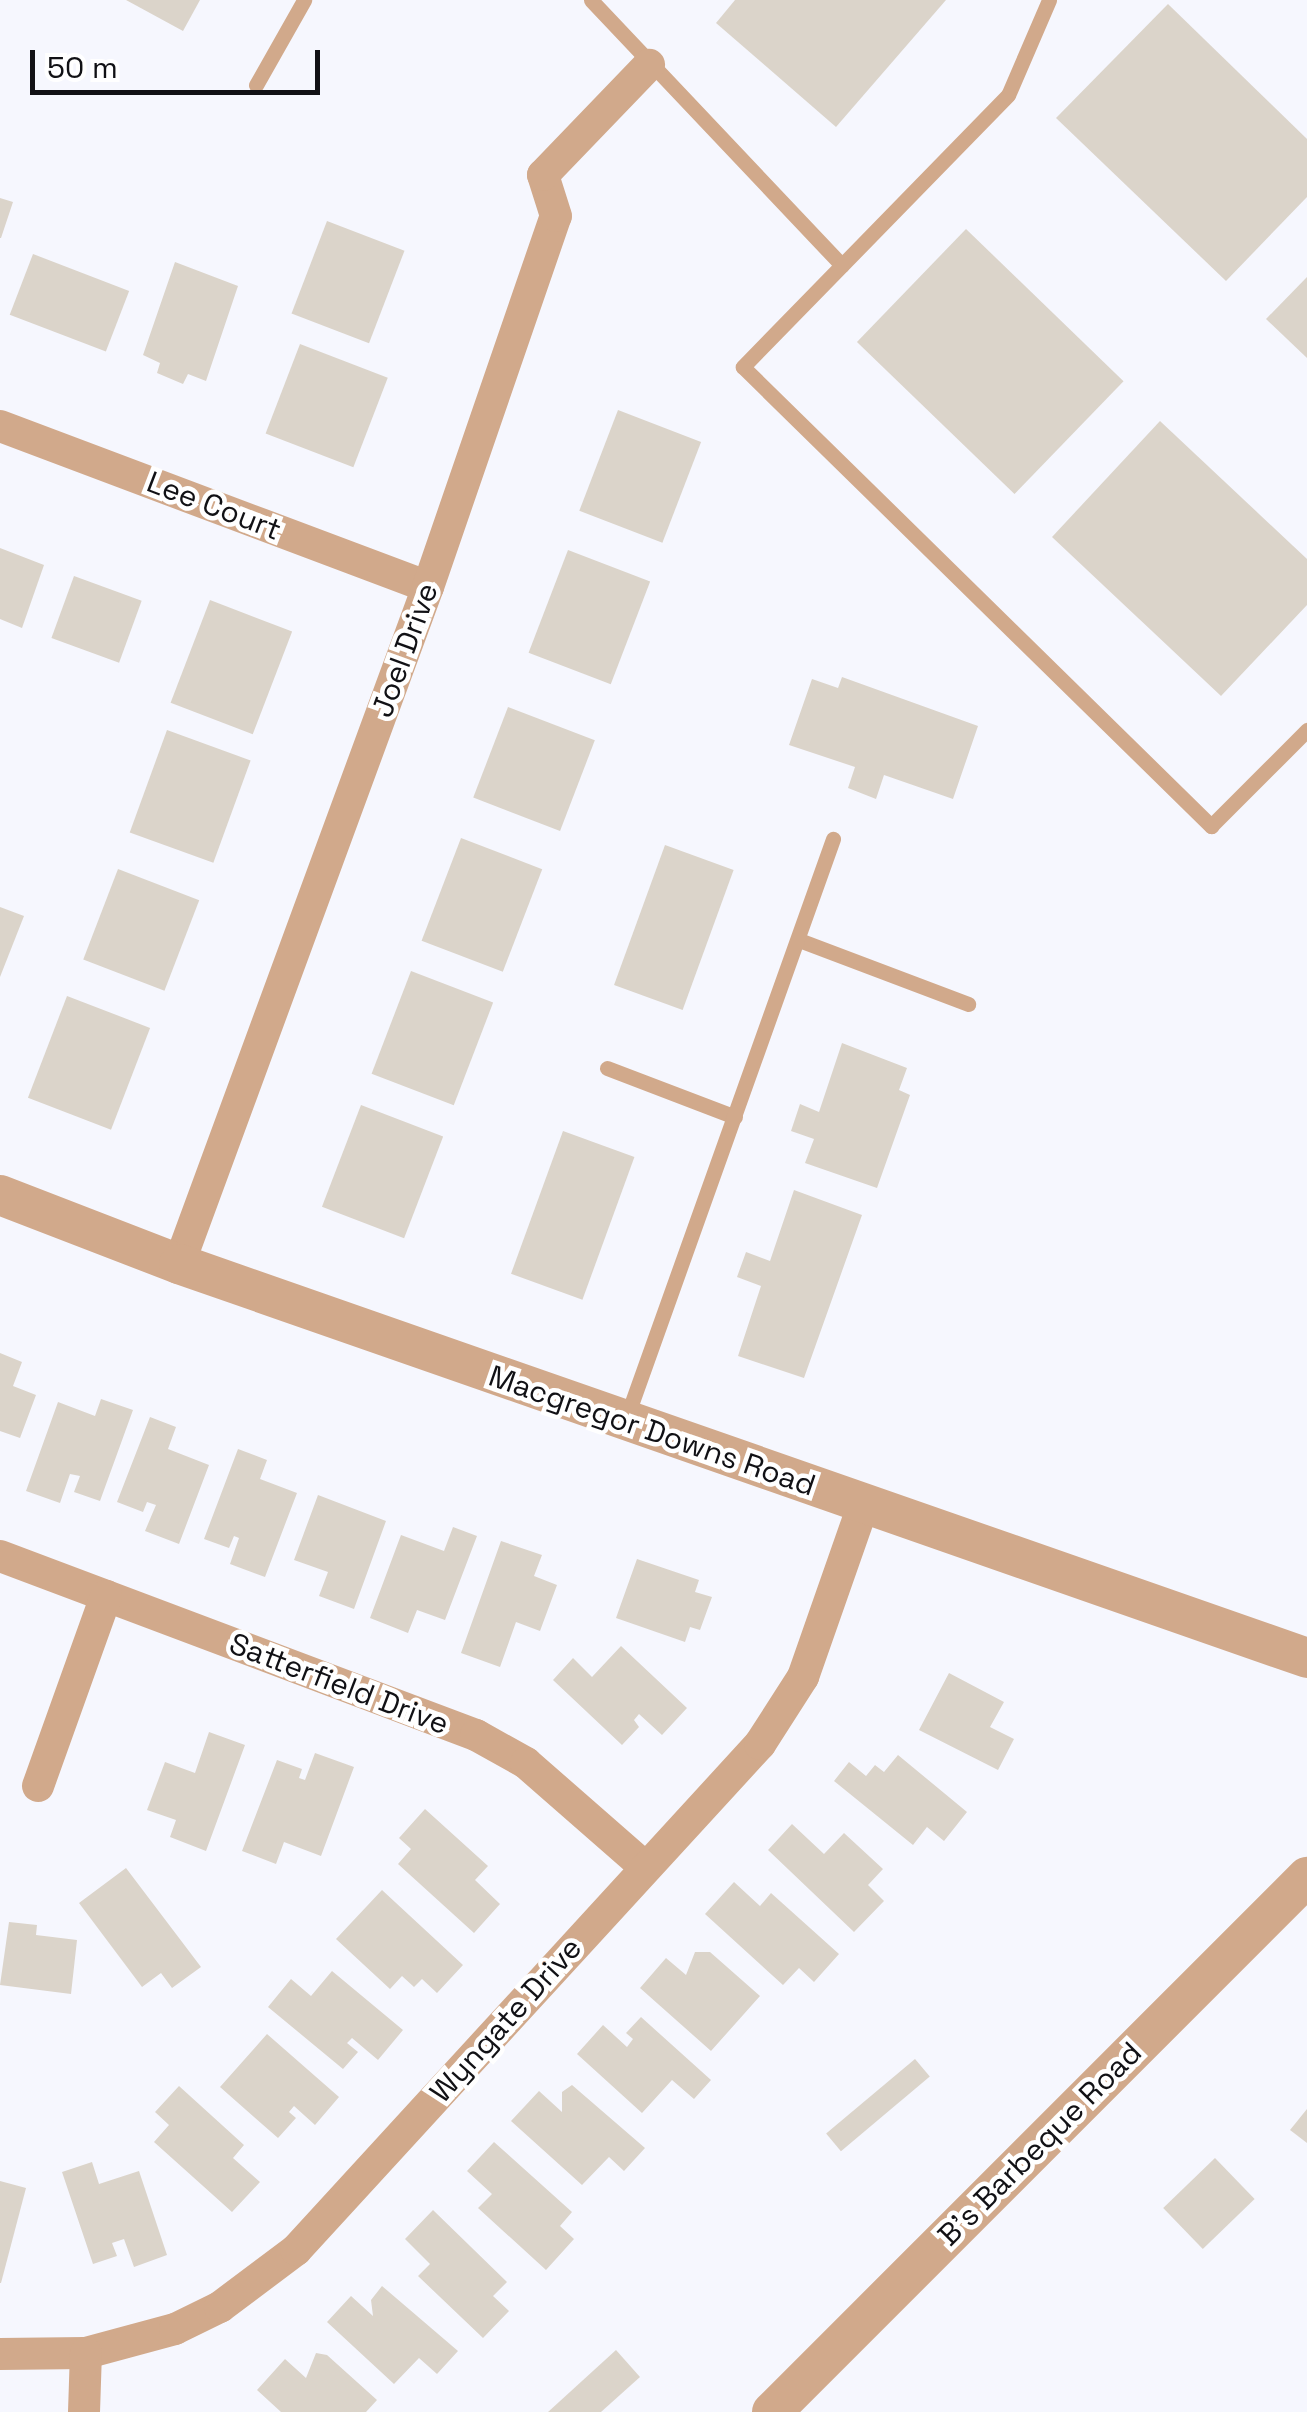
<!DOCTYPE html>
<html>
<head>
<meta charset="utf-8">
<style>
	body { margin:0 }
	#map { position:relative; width:1307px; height:2412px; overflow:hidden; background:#f6f7fe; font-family:"Space Grotesk",sans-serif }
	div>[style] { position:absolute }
	.building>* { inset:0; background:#dbd4ca; transform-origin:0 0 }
	.service>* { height:15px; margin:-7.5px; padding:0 7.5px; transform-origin:7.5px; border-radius:7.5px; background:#d1a98b }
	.minor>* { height:32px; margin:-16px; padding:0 16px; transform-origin:16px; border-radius:16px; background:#d1a98b }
	.tertiary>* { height:40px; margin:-20px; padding:0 20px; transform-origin:20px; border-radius:20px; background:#d1a98b }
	span { translate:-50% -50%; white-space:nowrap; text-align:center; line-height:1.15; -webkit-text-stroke:9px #fff; paint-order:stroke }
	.street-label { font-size:30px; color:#111115 }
	.scale { position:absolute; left:30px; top:50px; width:290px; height:45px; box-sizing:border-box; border:5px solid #111115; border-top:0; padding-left:12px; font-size:30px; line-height:35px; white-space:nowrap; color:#111115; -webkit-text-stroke:8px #fff; paint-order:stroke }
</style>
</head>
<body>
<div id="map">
	<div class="building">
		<i style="clip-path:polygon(126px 0,200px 0,183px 31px)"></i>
		<i style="clip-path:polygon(735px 0,946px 0,836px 127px,716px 23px)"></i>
		<i style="clip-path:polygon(1168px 4px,1307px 139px,1307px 197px,1226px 281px,1056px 118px)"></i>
		<i style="clip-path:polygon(0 198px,13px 202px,1px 238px,0 238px)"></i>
		<i style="left:327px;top:221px;width:83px;height:99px;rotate:21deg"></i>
		<i style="left:966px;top:229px;width:219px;height:157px;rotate:44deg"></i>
		<i style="left:33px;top:254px;width:103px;height:65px;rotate:21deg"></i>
		<i style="clip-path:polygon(175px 262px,238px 286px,206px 381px,188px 374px,183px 384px,157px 373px,160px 363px,143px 355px)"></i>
		<i style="clip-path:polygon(1307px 277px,1307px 358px,1266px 319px)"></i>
		<i style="left:300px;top:344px;width:94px;height:96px;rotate:21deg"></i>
		<i style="left:618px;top:410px;width:89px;height:108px;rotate:21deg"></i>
		<i style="clip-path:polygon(1160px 421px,1307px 559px,1307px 605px,1221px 696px,1052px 537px)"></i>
		<i style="clip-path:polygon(0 548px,44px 565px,22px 628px,0 619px)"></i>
		<i style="left:568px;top:550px;width:88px;height:110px;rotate:21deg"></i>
		<i style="left:74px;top:576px;width:72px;height:66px;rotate:20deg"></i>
		<i style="left:210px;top:600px;width:88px;height:110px;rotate:21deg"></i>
		<i style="clip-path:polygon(842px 677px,978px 726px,953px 799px,884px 775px,876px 799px,848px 788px,855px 767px,789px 745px,812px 679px,838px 688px)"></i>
		<i style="left:508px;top:707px;width:93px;height:97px;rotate:21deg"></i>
		<i style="left:167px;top:730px;width:89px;height:109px;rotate:20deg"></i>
		<i style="left:461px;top:838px;width:87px;height:110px;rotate:21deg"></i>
		<i style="left:665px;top:845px;width:73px;height:149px;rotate:20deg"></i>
		<i style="left:118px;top:869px;width:87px;height:97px;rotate:21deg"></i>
		<i style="clip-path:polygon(0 907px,24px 916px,0 977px)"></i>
		<i style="left:411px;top:971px;width:88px;height:110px;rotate:21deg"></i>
		<i style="left:67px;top:996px;width:89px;height:109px;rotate:21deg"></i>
		<i style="clip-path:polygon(842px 1043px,907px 1068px,899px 1090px,910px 1095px,877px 1188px,805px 1163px,814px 1139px,791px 1131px,800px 1104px,819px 1112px)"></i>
		<i style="left:361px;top:1105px;width:88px;height:109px;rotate:21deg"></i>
		<i style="left:563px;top:1131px;width:76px;height:152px;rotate:20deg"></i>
		<i style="clip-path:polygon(794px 1190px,862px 1215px,804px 1378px,738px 1356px,761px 1286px,737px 1277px,746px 1252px,770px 1261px)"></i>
		<i style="clip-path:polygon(0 1353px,22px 1362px,13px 1386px,36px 1395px,20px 1438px,0 1431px)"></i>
		<i style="clip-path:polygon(101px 1399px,133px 1410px,100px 1501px,74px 1492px,80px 1476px,70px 1474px,60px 1503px,26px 1491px,58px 1402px,95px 1416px)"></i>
		<i style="clip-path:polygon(150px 1417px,176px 1427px,168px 1449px,209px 1465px,179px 1544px,145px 1531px,156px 1505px,147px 1502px,143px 1512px,117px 1502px)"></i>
		<i style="clip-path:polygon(238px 1449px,267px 1460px,260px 1479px,297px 1493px,265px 1577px,230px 1564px,239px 1538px,234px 1536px,229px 1548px,204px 1539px)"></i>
		<i style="clip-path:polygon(318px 1495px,386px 1521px,354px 1609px,319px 1596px,328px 1572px,294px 1560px)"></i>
		<i style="clip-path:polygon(453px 1527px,477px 1536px,445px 1620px,417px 1610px,408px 1633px,370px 1618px,401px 1535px,444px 1551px)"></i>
		<i style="clip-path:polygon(501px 1541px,542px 1555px,534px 1576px,557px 1585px,540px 1631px,516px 1622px,500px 1667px,461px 1653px)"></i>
		<i style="clip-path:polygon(637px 1559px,699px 1580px,695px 1592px,712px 1597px,700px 1630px,690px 1627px,685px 1642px,616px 1618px)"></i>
		<i style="clip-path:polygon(621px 1646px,687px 1708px,662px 1735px,639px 1714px,634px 1720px,639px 1727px,622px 1745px,553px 1680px,573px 1658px,592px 1677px)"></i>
		<i style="clip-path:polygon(949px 1673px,1004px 1702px,990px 1727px,1014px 1739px,998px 1770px,919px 1730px)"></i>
		<i style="clip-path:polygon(209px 1732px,245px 1745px,206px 1851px,170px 1837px,176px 1820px,147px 1810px,165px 1762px,195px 1773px)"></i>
		<i style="clip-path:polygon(315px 1753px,354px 1767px,321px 1856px,284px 1842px,276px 1864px,242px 1851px,277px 1760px,302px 1769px,299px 1778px,305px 1780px)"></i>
		<i style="clip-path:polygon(898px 1755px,967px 1812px,944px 1841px,927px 1827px,913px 1845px,834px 1781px,849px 1762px,866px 1776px,875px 1765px,884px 1772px)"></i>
		<i style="clip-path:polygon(425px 1809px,488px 1866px,475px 1880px,500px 1904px,474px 1933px,398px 1864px,411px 1849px,399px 1838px)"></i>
		<i style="clip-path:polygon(792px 1824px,824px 1854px,844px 1833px,883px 1869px,868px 1885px,884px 1901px,854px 1932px,768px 1850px)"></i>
		<i style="clip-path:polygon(126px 1868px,201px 1967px,172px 1988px,161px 1973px,142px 1987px,79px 1903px)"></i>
		<i style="clip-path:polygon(734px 1882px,760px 1906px,771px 1893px,839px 1954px,814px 1982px,799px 1968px,783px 1985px,705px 1914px)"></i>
		<i style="clip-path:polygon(382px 1890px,463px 1965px,437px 1993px,422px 1979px,414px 1987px,402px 1976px,390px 1989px,336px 1939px)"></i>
		<i style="clip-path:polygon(9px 1922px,37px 1925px,36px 1935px,77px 1940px,71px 1994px,0 1985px)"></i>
		<i style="clip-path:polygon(695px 1952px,710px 1952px,760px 1996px,711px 2051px,640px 1988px,666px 1958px,686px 1975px)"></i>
		<i style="clip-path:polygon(332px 1971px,403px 2030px,378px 2060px,352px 2038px,347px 2043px,358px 2052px,343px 2069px,268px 2007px,291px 1979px,311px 1996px)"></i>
		<i style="clip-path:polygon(641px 2017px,711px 2080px,694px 2099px,672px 2080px,642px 2113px,577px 2054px,603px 2025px,627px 2047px,633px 2039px,626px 2033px)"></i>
		<i style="clip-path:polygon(267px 2034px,339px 2097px,315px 2125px,294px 2106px,289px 2112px,296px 2118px,278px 2138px,220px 2087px)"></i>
		<i style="left:915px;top:2059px;width:23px;height:116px;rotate:50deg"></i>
		<i style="clip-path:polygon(572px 2085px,645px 2148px,624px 2171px,609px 2157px,582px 2185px,511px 2121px,539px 2091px,562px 2112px,562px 2092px)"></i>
		<i style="clip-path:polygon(179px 2086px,244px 2145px,233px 2158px,260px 2182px,232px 2212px,154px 2142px,169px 2125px,155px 2112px)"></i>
		<i style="clip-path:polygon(1307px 2109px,1307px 2143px,1290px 2130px)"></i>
		<i style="clip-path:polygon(494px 2142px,572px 2212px,560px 2226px,574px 2239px,546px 2270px,478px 2208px,492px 2194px,467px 2171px)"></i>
		<i style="left:1215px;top:2158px;width:57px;height:72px;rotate:46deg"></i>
		<i style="clip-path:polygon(92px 2162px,99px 2184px,139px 2171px,167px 2255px,134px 2267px,124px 2239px,112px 2243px,117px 2256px,93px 2264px,62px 2172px)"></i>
		<i style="clip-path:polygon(0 2181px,26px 2188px,1px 2283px,0 2283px)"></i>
		<i style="clip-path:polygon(433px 2210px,507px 2282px,493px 2296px,509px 2311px,483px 2338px,418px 2276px,430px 2264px,405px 2239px)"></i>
		<i style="clip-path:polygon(382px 2286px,458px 2351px,437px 2374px,419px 2358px,394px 2384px,327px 2322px,351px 2296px,373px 2316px,371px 2300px)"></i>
		<i style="clip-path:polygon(616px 2350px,640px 2377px,601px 2412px,548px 2412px)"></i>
		<i style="clip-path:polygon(316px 2353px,327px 2355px,377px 2400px,366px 2412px,281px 2412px,257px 2390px,285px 2359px,306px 2378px)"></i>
	</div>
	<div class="service">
		<i style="left:591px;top:0;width:365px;rotate:46.6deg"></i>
		<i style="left:1049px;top:0;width:103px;rotate:113.3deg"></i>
		<i style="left:1008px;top:95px;width:380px;rotate:134.3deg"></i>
		<i style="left:743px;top:367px;width:656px;rotate:44.44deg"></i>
		<i style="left:1211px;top:826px;width:136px;rotate:-45deg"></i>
		<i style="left:256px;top:85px;width:98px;rotate:-60.5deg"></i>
		<i style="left:799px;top:940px;width:181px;rotate:20.7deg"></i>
		<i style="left:607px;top:1068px;width:137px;rotate:20.9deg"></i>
		<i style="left:626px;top:1419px;width:616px;rotate:-70.36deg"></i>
	</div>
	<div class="minor">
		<i style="left:0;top:426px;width:457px;rotate:20.6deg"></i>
		<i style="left:179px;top:1264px;width:721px;rotate:-69.81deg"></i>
		<i style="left:428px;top:587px;width:392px;rotate:-71deg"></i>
		<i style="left:556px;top:216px;width:43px;rotate:-107.6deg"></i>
		<i style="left:543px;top:175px;width:153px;rotate:-46.1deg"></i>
		<i style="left:0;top:1556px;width:509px;rotate:20.61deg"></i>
		<i style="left:476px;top:1735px;width:57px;rotate:29.2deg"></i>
		<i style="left:526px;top:1763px;width:158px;rotate:41.2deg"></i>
		<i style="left:38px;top:1786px;width:202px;rotate:-70.3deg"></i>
		<i style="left:0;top:2354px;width:86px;rotate:-0.7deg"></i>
		<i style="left:86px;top:2353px;width:92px;rotate:-15.1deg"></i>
		<i style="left:175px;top:2329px;width:50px;rotate:-26.1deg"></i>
		<i style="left:220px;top:2307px;width:95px;rotate:-36.9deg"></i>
		<i style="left:296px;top:2250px;width:687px;rotate:-47.48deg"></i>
		<i style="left:760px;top:1744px;width:80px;rotate:-57.3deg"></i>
		<i style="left:803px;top:1677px;width:181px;rotate:-70.7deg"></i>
		<i style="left:84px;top:2412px;width:59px;rotate:-88.1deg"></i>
	</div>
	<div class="tertiary">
		<i style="left:0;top:1195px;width:192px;rotate:21.1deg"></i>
		<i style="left:179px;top:1264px;width:1195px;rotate:19.25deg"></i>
		<i style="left:772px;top:2412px;width:757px;rotate:-45deg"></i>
	</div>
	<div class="street-label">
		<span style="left:214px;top:506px;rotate:21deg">Lee Court</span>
		<span style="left:405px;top:650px;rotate:-70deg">Joel Drive</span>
		<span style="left:652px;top:1431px;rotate:19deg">Macgregor Downs Road</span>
		<span style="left:339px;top:1684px;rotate:21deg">Satterfield Drive</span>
		<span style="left:506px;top:2020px;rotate:-48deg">Wyngate Drive</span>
		<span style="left:1040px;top:2144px;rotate:-45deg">B's Barbeque Road</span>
	</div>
	<div class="scale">50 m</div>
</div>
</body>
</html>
